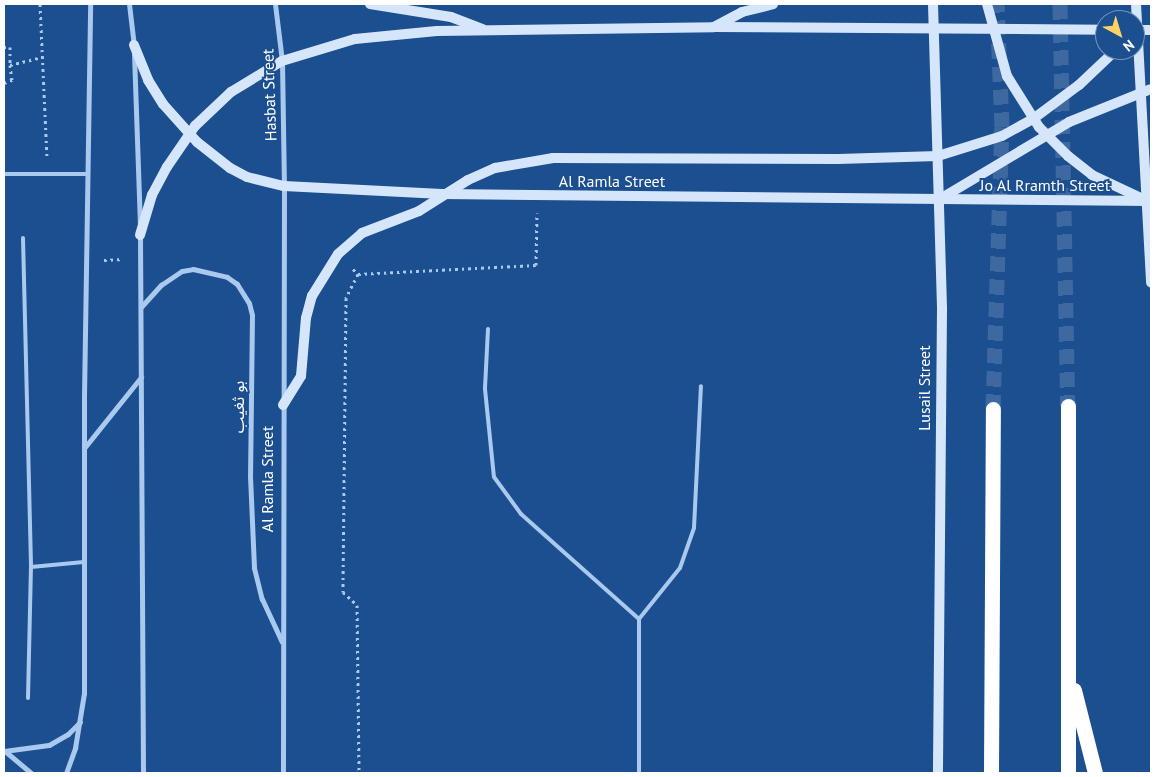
<!DOCTYPE html>
<html>
<head>
<meta charset="utf-8">
<style>
	body { margin:0 }
	#map { position:relative; width:1155px; height:777px; overflow:hidden; background:#1b4f8f; font-family:"PT Sans","Noto Sans Arabic",sans-serif }
	div>[style] { position:absolute }
	.highway-tunnel>* { height:15px; margin-top:-7.5px; transform-origin:0; background:repeating-linear-gradient(90deg,#3d69a0 0 15px,transparent 0 23px) }
	.path>* { height:3px; margin-top:-1.5px; transform-origin:0; background:repeating-linear-gradient(90deg,#a9c9ee 0 2.5px,transparent 0 6.5px) }
	.lane>* { height:4px; margin:-2px; padding:0 2px; transform-origin:2px; border-radius:2px; background:#a9c9ee }
	.street>* { height:5px; margin:-2.5px; padding:0 2.5px; transform-origin:2.5px; border-radius:2.5px; background:#a9c9ee }
	.secondary>* { height:10px; margin:-5px; padding:0 5px; transform-origin:5px; border-radius:5px; background:#d6e6fa }
	.highway>* { height:15px; margin:-7.5px; padding:0 7.5px; transform-origin:7.5px; border-radius:7.5px; background:#fff }
	span { translate:-50% -50%; white-space:nowrap; text-align:center; line-height:1.15; -webkit-text-stroke:4px #1b4f8f; paint-order:stroke }
	.street-label { font-size:16px; color:#fff }
	.frame { position:absolute; inset:0; border:5px solid #fff; pointer-events:none }
	.north { position:absolute; left:1095px; top:10px; width:50px; height:50px; box-sizing:border-box; background:#1b4f8f; border:1px solid #7695bc; border-radius:50%; rotate:141deg; font-size:14px; font-weight:700; line-height:20px; text-align:center; color:#fff }
	.north::after { content:''; display:block; margin:auto; width:18px; height:22px; background:#ffd166; clip-path:polygon(50% 0,100% 100%,50% 72%,0 100%) }
</style>
</head>
<body>
<div id="map">
	<div class="highway-tunnel">
		<i style="left:1060px;top:4px;width:402px;rotate:88.9deg"></i>
		<i style="left:993px;top:409px;width:282px;rotate:-88.2deg"></i>
		<i style="left:1002px;top:127px;width:123px;rotate:-92.3deg"></i>
	</div>
	<div class="path">
		<i style="left:40px;top:4px;width:154px;rotate:87.4deg"></i>
		<i style="left:4px;top:47px;width:6px"></i>
		<i style="left:10px;top:47px;width:18px;rotate:90deg"></i>
		<i style="left:10px;top:65px;width:33px;rotate:-14deg"></i>
		<i style="left:4px;top:83px;width:9px;rotate:-21deg"></i>
		<i style="left:12px;top:80px;width:15px;rotate:-98deg"></i>
		<i style="left:104px;top:260px;width:19px;rotate:-3deg"></i>
		<i style="left:353px;top:269px;width:7px;rotate:45deg"></i>
		<i style="left:358px;top:274px;width:27px;rotate:117deg"></i>
		<i style="left:346px;top:298px;width:294px;rotate:90.6deg"></i>
		<i style="left:343px;top:592px;width:19px;rotate:43deg"></i>
		<i style="left:357px;top:605px;width:168px;rotate:89.3deg"></i>
		<i style="left:358px;top:274px;width:178px;rotate:-2.9deg"></i>
		<i style="left:536px;top:265px;width:52px;rotate:-88.9deg"></i>
	</div>
	<div class="lane">
		<i style="left:4px;top:174px;width:82px"></i>
		<i style="left:23px;top:238px;width:329px;rotate:88.6deg"></i>
		<i style="left:488px;top:329px;width:60px;rotate:92.9deg"></i>
		<i style="left:485px;top:389px;width:88px;rotate:84.2deg"></i>
		<i style="left:494px;top:477px;width:46px;rotate:53.9deg"></i>
		<i style="left:521px;top:514px;width:158px;rotate:41.7deg"></i>
		<i style="left:28px;top:698px;width:131px;rotate:-88.7deg"></i>
		<i style="left:31px;top:567px;width:53px;rotate:-5.4deg"></i>
		<i style="left:639px;top:773px;width:154px;rotate:-90deg"></i>
		<i style="left:639px;top:619px;width:65px;rotate:-51.2deg"></i>
		<i style="left:680px;top:568px;width:42px;rotate:-70.7deg"></i>
		<i style="left:694px;top:528px;width:142px;rotate:-87.2deg"></i>
	</div>
	<div class="street">
		<i style="left:129px;top:4px;width:42px;rotate:83.2deg"></i>
		<i style="left:275px;top:4px;width:57px;rotate:83deg"></i>
		<i style="left:282px;top:61px;width:125px;rotate:89.1deg"></i>
		<i style="left:284px;top:186px;width:587px;rotate:90.1deg"></i>
		<i style="left:134px;top:54px;width:171px;rotate:88deg"></i>
		<i style="left:140px;top:234px;width:539px;rotate:89.68deg"></i>
		<i style="left:141px;top:307px;width:30px;rotate:-48deg"></i>
		<i style="left:161px;top:285px;width:25px;rotate:-34deg"></i>
		<i style="left:182px;top:271px;width:11px;rotate:-10deg"></i>
		<i style="left:193px;top:269px;width:35px;rotate:13deg"></i>
		<i style="left:227px;top:277px;width:12px;rotate:35deg"></i>
		<i style="left:237px;top:284px;width:22px;rotate:58deg"></i>
		<i style="left:249px;top:303px;width:12px;rotate:76deg"></i>
		<i style="left:252px;top:315px;width:161px;rotate:90.7deg"></i>
		<i style="left:250px;top:476px;width:92px;rotate:87.5deg"></i>
		<i style="left:254px;top:568px;width:32px;rotate:76deg"></i>
		<i style="left:262px;top:599px;width:47px;rotate:65.1deg"></i>
		<i style="left:85px;top:447px;width:90px;rotate:-51.3deg"></i>
		<i style="left:4px;top:751px;width:45px;rotate:-7.6deg"></i>
		<i style="left:49px;top:745px;width:22px;rotate:-30deg"></i>
		<i style="left:68px;top:734px;width:17px;rotate:-45deg"></i>
		<i style="left:6px;top:752px;width:33px;rotate:40deg"></i>
		<i style="left:66px;top:773px;width:27px;rotate:-70deg"></i>
		<i style="left:75px;top:748px;width:56px;rotate:-80.7deg"></i>
		<i style="left:84px;top:693px;width:296px;rotate:-90deg"></i>
		<i style="left:84px;top:397px;width:393px;rotate:-89.1deg"></i>
	</div>
	<div class="secondary">
		<i style="left:370px;top:4px;width:82px;rotate:9.1deg"></i>
		<i style="left:451px;top:17px;width:34px;rotate:21deg"></i>
		<i style="left:933px;top:4px;width:305px;rotate:88.3deg"></i>
		<i style="left:942px;top:309px;width:464px;rotate:90.5deg"></i>
		<i style="left:987px;top:4px;width:75px;rotate:74.5deg"></i>
		<i style="left:1007px;top:76px;width:60px;rotate:57.9deg"></i>
		<i style="left:1039px;top:127px;width:41px;rotate:45deg"></i>
		<i style="left:1068px;top:156px;width:31px;rotate:38deg"></i>
		<i style="left:1092px;top:175px;width:54px;rotate:25.1deg"></i>
		<i style="left:1136px;top:4px;width:279px;rotate:86.9deg"></i>
		<i style="left:714px;top:27px;width:32px;rotate:-28deg"></i>
		<i style="left:742px;top:12px;width:32px;rotate:-14deg"></i>
		<i style="left:1135px;top:30px;width:16px"></i>
		<i style="left:134px;top:45px;width:38px;rotate:68deg"></i>
		<i style="left:148px;top:80px;width:28px;rotate:58deg"></i>
		<i style="left:163px;top:104px;width:51px;rotate:48.2deg"></i>
		<i style="left:197px;top:142px;width:42px;rotate:38.2deg"></i>
		<i style="left:230px;top:168px;width:19px;rotate:28deg"></i>
		<i style="left:247px;top:177px;width:38px;rotate:14deg"></i>
		<i style="left:284px;top:186px;width:158px;rotate:2.9deg"></i>
		<i style="left:442px;top:194px;width:709px;rotate:0.57deg"></i>
		<i style="left:940px;top:199px;width:150px;rotate:-30.8deg"></i>
		<i style="left:1069px;top:122px;width:88px;rotate:-21.9deg"></i>
		<i style="left:140px;top:235px;width:42px;rotate:-73.3deg"></i>
		<i style="left:152px;top:195px;width:32px;rotate:-62deg"></i>
		<i style="left:167px;top:167px;width:50px;rotate:-55.7deg"></i>
		<i style="left:195px;top:126px;width:50px;rotate:-43.4deg"></i>
		<i style="left:231px;top:92px;width:60px;rotate:-31.3deg"></i>
		<i style="left:282px;top:61px;width:76px;rotate:-16.8deg"></i>
		<i style="left:355px;top:39px;width:82px;rotate:-5.6deg"></i>
		<i style="left:437px;top:31px;width:277px;rotate:-0.8deg"></i>
		<i style="left:714px;top:27px;width:391px;rotate:0.4deg"></i>
		<i style="left:283px;top:405px;width:34px;rotate:-58deg"></i>
		<i style="left:301px;top:376px;width:58px;rotate:-85.1deg"></i>
		<i style="left:306px;top:318px;width:23px;rotate:-75deg"></i>
		<i style="left:312px;top:296px;width:49px;rotate:-58.2deg"></i>
		<i style="left:338px;top:254px;width:32px;rotate:-41deg"></i>
		<i style="left:362px;top:233px;width:61px;rotate:-21.1deg"></i>
		<i style="left:419px;top:211px;width:58px;rotate:-32.3deg"></i>
		<i style="left:468px;top:180px;width:30px;rotate:-24deg"></i>
		<i style="left:495px;top:168px;width:59px;rotate:-9.8deg"></i>
		<i style="left:553px;top:158px;width:285px;rotate:0.2deg"></i>
		<i style="left:838px;top:159px;width:100px;rotate:-1.7deg"></i>
		<i style="left:938px;top:156px;width:67px;rotate:-17.4deg"></i>
		<i style="left:1002px;top:136px;width:35px;rotate:-29deg"></i>
		<i style="left:1033px;top:119px;width:57px;rotate:-36.5deg"></i>
		<i style="left:1079px;top:85px;width:51px;rotate:-43.4deg"></i>
	</div>
	<div class="highway">
		<i style="left:1068px;top:406px;width:367px;rotate:90deg"></i>
		<i style="left:1074px;top:690px;width:86px;rotate:75.8deg"></i>
		<i style="left:991px;top:773px;width:364px;rotate:-89.7deg"></i>
	</div>
	<div class="street-label">
		<span style="left:269px;top:95px;rotate:-92deg">Hasbat Street</span>
		<span style="left:612px;top:181px">Al Ramla Street</span>
		<span style="left:1045px;top:185px">Jo Al Rramth Street</span>
		<span style="left:924px;top:388px;rotate:-90deg">Lusail Street</span>
		<span style="left:238px;top:407px;rotate:-90deg">بو ثغيب</span>
		<span style="left:267px;top:479px;rotate:-90deg">Al Ramla Street</span>
	</div>
	<div class="frame"></div>
	<div class="north">N</div>
</div>
</body>
</html>
